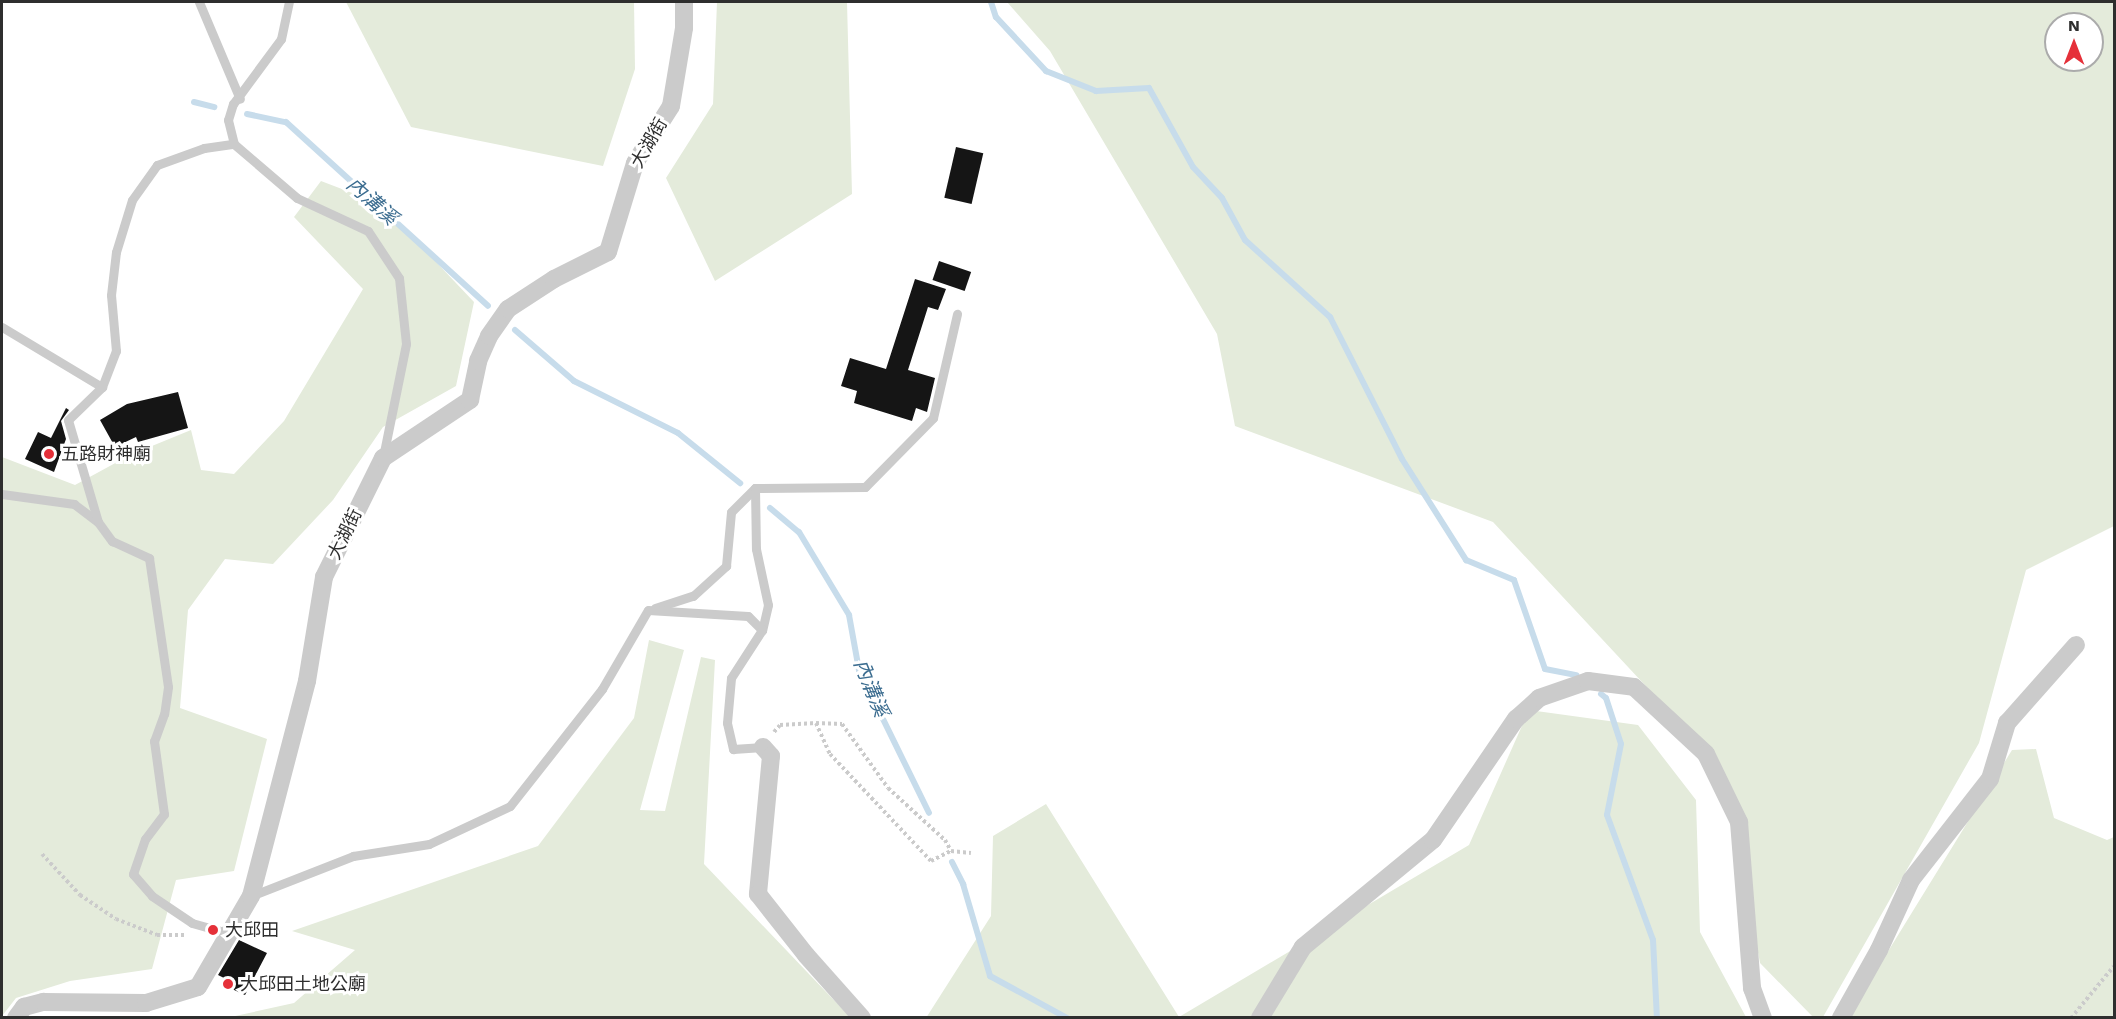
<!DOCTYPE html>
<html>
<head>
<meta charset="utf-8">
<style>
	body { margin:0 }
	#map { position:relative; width:2116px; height:1019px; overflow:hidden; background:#fff; font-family:"Work Sans","Noto Sans TC",sans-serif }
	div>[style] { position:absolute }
	.green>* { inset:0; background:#e4ebdb }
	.stream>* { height:6px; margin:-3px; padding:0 3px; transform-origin:3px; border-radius:3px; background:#c7dceb }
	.building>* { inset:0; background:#151515; transform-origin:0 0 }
	.path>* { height:4px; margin-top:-2px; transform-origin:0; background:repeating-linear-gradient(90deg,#cbcbcb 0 3px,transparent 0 6px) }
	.service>* { height:9px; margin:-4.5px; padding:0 4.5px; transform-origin:4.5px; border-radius:4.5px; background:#cbcbcb }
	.minor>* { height:18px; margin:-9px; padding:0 9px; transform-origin:9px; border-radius:9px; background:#cbcbcb }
	.dots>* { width:16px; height:16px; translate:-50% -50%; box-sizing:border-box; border:3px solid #fff; border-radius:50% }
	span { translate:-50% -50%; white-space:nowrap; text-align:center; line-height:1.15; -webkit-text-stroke:6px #fff; paint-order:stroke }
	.street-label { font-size:18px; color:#2e2e2e }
	.poi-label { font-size:18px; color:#2e2e2e }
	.left { translate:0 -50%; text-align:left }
	.water-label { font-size:20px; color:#3c6d90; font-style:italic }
	.frame { position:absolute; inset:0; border:3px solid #2e2e2e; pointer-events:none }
	.north { position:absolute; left:2044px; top:12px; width:60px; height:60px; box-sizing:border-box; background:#fff; border:2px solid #ababab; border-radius:50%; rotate:0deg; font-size:16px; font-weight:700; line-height:24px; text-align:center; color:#2e2e2e }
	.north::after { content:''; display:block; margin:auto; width:21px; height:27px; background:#e53039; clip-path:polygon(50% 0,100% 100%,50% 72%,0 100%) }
</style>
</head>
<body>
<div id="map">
	<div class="green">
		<i style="clip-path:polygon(346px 2px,634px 2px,635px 69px,603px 166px,411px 127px)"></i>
		<i style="clip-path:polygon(717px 2px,847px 2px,852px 194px,715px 281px,666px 178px,713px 104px)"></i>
		<i style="clip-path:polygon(evenodd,1007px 2px,2114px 2px,2114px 526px,2026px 570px,1979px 743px,1823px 1017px,1813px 1017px,1760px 963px,1723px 769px,1493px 522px,1235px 426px,1217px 334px,1050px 51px,1007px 2px,2056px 24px,2092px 24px,2092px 60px,2056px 60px,2056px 24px)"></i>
		<i style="clip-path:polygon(321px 181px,381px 204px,474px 302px,456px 386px,383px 427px,333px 500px,273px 564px,225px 559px,188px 610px,180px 708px,267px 739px,234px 871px,176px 880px,152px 969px,70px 981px,16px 998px,2px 1016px,2px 457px,75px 485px,130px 455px,191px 430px,201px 470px,234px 474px,284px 421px,363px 289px,294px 217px)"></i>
		<i style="clip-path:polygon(649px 640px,684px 650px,640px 810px,665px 811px,701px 657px,715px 660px,704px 864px,850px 1017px,226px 1018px,294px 1003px,355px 950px,292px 931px,538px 846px,634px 718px)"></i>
		<i style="clip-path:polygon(1529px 710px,1638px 725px,1696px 800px,1700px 932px,1746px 1017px,926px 1018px,991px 916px,993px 836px,1046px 804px,1179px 1017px,1469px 845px)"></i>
		<i style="clip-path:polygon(2036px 749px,2054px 818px,2107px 840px,2114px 837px,2114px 1017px,1847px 1018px,2012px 750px)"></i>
	</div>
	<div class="stream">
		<i style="left:991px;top:2px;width:16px;rotate:72deg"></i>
		<i style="left:996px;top:17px;width:74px;rotate:47.2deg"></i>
		<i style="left:1046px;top:71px;width:54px;rotate:21.8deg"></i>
		<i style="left:1096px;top:91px;width:53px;rotate:-3.2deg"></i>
		<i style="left:1149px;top:88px;width:90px;rotate:60.9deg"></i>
		<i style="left:1193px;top:167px;width:42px;rotate:46.9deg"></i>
		<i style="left:1222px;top:198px;width:48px;rotate:61.3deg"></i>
		<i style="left:1245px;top:240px;width:115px;rotate:42.2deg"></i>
		<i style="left:1330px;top:317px;width:159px;rotate:63.1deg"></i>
		<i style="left:1402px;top:459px;width:120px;rotate:57.6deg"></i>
		<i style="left:1466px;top:560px;width:52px;rotate:22.6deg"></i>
		<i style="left:1514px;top:580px;width:94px;rotate:70.8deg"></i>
		<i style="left:1545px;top:669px;width:32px;rotate:11deg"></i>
		<i style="left:194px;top:102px;width:21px;rotate:14deg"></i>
		<i style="left:247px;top:114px;width:40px;rotate:12deg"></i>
		<i style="left:286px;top:122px;width:273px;rotate:42.3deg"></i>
		<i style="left:515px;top:330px;width:78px;rotate:40.8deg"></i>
		<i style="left:574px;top:381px;width:116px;rotate:26.6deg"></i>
		<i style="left:678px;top:433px;width:80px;rotate:38.9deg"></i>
		<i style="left:770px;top:508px;width:38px;rotate:40deg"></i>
		<i style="left:799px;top:532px;width:97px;rotate:58.9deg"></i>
		<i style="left:849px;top:615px;width:56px;rotate:79.7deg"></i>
		<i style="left:859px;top:670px;width:159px;rotate:63.9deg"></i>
		<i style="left:1601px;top:694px;width:6px;rotate:39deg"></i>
		<i style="left:1606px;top:698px;width:48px;rotate:71.9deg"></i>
		<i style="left:1621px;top:744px;width:72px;rotate:101.2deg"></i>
		<i style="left:1607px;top:815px;width:133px;rotate:69.8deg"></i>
		<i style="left:1653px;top:940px;width:78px;rotate:87.1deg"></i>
		<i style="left:952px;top:862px;width:25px;rotate:63deg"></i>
		<i style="left:963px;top:884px;width:96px;rotate:73.6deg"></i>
		<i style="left:990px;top:976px;width:88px;rotate:28.6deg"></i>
	</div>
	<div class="building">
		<i style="left:956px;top:147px;width:28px;height:52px;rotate:13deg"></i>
		<i style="left:939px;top:261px;width:34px;height:20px;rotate:19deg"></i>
		<i style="clip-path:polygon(915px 279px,946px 289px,938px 310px,928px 307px,908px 370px,935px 378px,927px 412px,916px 408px,912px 421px,854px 403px,857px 391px,841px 386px,850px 358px,886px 369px)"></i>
		<i style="clip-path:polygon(178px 392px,188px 428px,138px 442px,136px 437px,115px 447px,100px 420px,127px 404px)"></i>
		<i style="clip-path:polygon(66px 408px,69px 410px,61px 421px,66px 439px,54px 472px,25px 459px,38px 432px,51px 438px)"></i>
		<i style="clip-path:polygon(239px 940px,267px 953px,245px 995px,221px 984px,224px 978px,218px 975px)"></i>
	</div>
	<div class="path">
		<i style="left:816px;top:723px;width:26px;rotate:2deg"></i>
		<i style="left:842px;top:724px;width:79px;rotate:54.3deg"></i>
		<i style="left:888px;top:788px;width:77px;rotate:42.4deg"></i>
		<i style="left:945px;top:840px;width:13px;rotate:61deg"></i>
		<i style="left:774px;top:732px;width:9px;rotate:-49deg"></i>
		<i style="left:780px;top:725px;width:36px;rotate:-3deg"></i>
		<i style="left:816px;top:723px;width:34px;rotate:66deg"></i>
		<i style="left:830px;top:754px;width:147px;rotate:46.7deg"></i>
		<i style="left:931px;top:861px;width:22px;rotate:-27deg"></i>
		<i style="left:951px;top:851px;width:20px;rotate:6deg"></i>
		<i style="left:42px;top:854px;width:56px;rotate:47.2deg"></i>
		<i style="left:80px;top:895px;width:43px;rotate:33.7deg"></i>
		<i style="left:116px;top:919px;width:44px;rotate:21.3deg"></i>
		<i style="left:157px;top:935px;width:28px"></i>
		<i style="left:2071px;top:1018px;width:67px;rotate:-50.4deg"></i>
	</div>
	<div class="service">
		<i style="left:199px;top:2px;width:105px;rotate:67.1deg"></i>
		<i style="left:234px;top:144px;width:83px;rotate:40.6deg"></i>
		<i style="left:297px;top:198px;width:78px;rotate:24.9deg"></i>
		<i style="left:368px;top:231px;width:56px;rotate:56.6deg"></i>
		<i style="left:399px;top:278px;width:66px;rotate:83.9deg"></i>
		<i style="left:406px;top:344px;width:115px;rotate:101.5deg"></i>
		<i style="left:2px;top:327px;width:117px;rotate:31deg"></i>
		<i style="left:755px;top:488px;width:61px;rotate:89.1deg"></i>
		<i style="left:756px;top:549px;width:57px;rotate:77.9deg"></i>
		<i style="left:768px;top:605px;width:26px;rotate:103deg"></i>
		<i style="left:2px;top:494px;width:73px;rotate:7.9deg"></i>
		<i style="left:74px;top:504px;width:30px;rotate:37deg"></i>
		<i style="left:98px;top:522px;width:24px;rotate:54deg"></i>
		<i style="left:112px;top:541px;width:41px;rotate:24.7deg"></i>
		<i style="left:149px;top:558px;width:130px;rotate:81.6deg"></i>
		<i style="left:168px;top:687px;width:27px;rotate:98deg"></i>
		<i style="left:164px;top:714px;width:29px;rotate:110deg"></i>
		<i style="left:154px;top:741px;width:74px;rotate:82.2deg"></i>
		<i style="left:164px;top:814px;width:31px;rotate:127deg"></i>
		<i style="left:145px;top:839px;width:37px;rotate:109deg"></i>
		<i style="left:133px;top:874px;width:29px;rotate:49deg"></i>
		<i style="left:152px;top:896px;width:48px;rotate:34deg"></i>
		<i style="left:192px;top:923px;width:41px;rotate:15.8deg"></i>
		<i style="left:98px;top:522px;width:106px;rotate:-106.4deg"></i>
		<i style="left:68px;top:420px;width:47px;rotate:-44.1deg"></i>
		<i style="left:102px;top:387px;width:39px;rotate:-69deg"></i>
		<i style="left:116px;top:351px;width:56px;rotate:-95.1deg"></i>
		<i style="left:111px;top:295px;width:43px;rotate:-83.4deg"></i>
		<i style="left:116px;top:252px;width:54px;rotate:-72.9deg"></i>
		<i style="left:132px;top:200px;width:43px;rotate:-54.5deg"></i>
		<i style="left:157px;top:165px;width:50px;rotate:-19.9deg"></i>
		<i style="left:204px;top:148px;width:30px;rotate:-8deg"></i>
		<i style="left:234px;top:144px;width:25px;rotate:-104deg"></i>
		<i style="left:228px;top:120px;width:17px;rotate:-73deg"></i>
		<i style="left:233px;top:104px;width:81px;rotate:-53.6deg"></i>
		<i style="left:281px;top:39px;width:38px;rotate:-78deg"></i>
		<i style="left:655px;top:608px;width:40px;rotate:-18deg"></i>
		<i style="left:693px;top:596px;width:45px;rotate:-42.3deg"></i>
		<i style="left:726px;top:566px;width:54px;rotate:-84.7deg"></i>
		<i style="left:731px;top:512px;width:34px;rotate:-45deg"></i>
		<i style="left:755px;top:488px;width:110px;rotate:-0.5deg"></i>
		<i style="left:865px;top:487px;width:97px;rotate:-45.4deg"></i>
		<i style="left:933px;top:418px;width:107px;rotate:-77deg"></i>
		<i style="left:251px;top:896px;width:110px;rotate:-21.4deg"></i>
		<i style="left:353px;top:856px;width:77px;rotate:-9deg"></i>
		<i style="left:429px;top:844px;width:89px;rotate:-25.1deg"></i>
		<i style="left:510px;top:806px;width:149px;rotate:-51.8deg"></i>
		<i style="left:602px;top:689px;width:91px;rotate:-59.8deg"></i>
		<i style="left:648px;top:610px;width:100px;rotate:3.4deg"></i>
		<i style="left:748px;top:616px;width:20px;rotate:45deg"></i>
		<i style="left:762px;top:630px;width:57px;rotate:122.9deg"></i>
		<i style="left:731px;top:678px;width:45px;rotate:95.1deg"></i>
		<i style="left:727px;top:723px;width:27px;rotate:77deg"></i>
		<i style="left:733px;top:749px;width:30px;rotate:-4deg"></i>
	</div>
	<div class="minor">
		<i style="left:763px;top:747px;width:12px;rotate:48deg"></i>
		<i style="left:771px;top:756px;width:139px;rotate:95.4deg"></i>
		<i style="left:758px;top:894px;width:78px;rotate:51.8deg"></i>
		<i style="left:806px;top:955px;width:84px;rotate:48.4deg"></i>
		<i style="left:16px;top:1018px;width:14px;rotate:-54deg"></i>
		<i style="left:24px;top:1007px;width:20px;rotate:-15deg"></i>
		<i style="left:43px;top:1002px;width:103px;rotate:0.6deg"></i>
		<i style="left:146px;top:1003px;width:54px;rotate:-17.1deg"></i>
		<i style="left:198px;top:987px;width:105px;rotate:-59.8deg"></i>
		<i style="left:251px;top:896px;width:222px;rotate:-75.4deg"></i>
		<i style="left:307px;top:681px;width:105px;rotate:-80.7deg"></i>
		<i style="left:324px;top:577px;width:133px;rotate:-63.6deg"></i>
		<i style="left:383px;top:458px;width:105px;rotate:-33.7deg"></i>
		<i style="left:470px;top:400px;width:40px;rotate:-78deg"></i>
		<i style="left:478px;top:361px;width:27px;rotate:-66deg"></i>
		<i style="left:489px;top:336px;width:33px;rotate:-55deg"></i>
		<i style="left:508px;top:309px;width:55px;rotate:-33.1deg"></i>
		<i style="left:554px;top:279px;width:60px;rotate:-26.6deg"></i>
		<i style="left:608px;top:252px;width:93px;rotate:-73.1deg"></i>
		<i style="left:635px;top:163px;width:67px;rotate:-57.7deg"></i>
		<i style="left:671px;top:106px;width:79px;rotate:-80.5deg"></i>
		<i style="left:684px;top:28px;width:26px;rotate:-90deg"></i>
		<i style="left:1260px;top:1018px;width:83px;rotate:-58.8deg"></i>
		<i style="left:1303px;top:947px;width:168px;rotate:-39.5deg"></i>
		<i style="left:1433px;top:840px;width:147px;rotate:-55.6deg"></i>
		<i style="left:1516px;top:719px;width:31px;rotate:-42deg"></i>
		<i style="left:1539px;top:698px;width:52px;rotate:-19.1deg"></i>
		<i style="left:1588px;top:681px;width:46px;rotate:7.4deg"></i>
		<i style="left:1634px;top:687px;width:98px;rotate:42.9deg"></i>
		<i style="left:1706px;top:754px;width:76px;rotate:64.1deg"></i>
		<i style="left:1739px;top:822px;width:167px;rotate:85.5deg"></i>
		<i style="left:1752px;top:988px;width:32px;rotate:70deg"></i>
		<i style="left:1841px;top:1018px;width:78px;rotate:-60.8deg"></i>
		<i style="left:1879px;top:950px;width:77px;rotate:-65.4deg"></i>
		<i style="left:1911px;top:880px;width:128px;rotate:-52deg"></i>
		<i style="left:1990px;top:779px;width:59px;rotate:-73.1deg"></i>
		<i style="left:2007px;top:723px;width:104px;rotate:-48.5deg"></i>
	</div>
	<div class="dots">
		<i style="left:49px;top:454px;background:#e53039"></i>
		<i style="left:213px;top:930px;background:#e53039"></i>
		<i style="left:228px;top:984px;background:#e53039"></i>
	</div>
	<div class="street-label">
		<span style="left:649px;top:143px;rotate:-60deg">大湖街</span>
		<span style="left:345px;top:534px;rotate:-64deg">大湖街</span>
	</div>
	<div class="poi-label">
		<span class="left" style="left:61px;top:454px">五路財神廟</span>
		<span class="left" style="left:225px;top:930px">大邱田</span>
		<span class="left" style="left:240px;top:984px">大邱田土地公廟</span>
	</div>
	<div class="water-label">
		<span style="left:372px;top:201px;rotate:42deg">內溝溪</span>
		<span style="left:871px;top:688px;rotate:68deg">內溝溪</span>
	</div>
	<div class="frame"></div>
	<div class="north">N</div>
</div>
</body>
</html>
